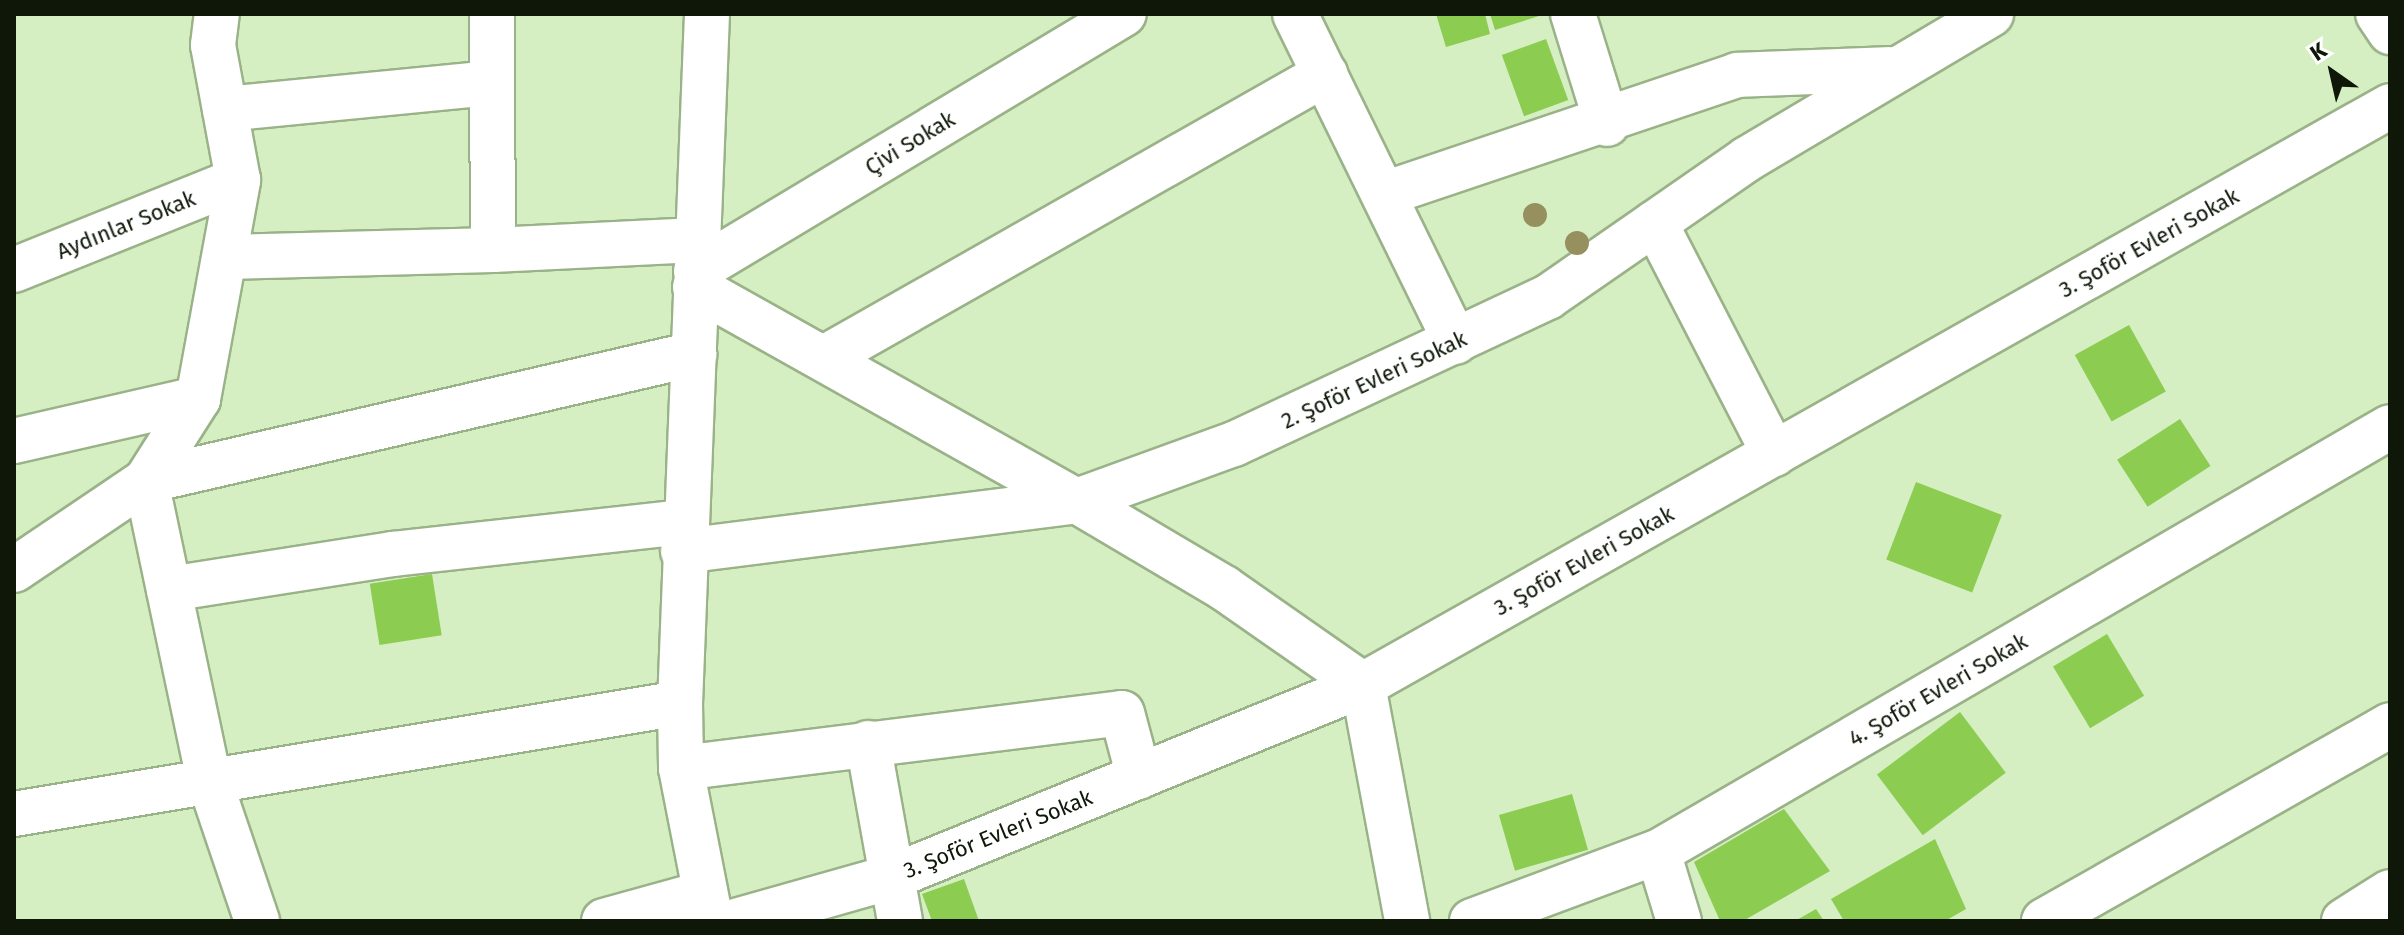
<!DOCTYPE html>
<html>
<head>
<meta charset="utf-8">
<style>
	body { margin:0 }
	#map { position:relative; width:2404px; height:935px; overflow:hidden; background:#d5efc3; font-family:"Fira Sans",sans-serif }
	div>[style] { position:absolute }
	.building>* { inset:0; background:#8bcc51; transform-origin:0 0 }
	.roads { filter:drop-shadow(2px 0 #9ab288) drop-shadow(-2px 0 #9ab288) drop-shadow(0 2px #9ab288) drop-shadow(0 -2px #9ab288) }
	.minor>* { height:44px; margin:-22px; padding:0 22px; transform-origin:22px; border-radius:22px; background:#fff }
	.trees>* { width:24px; height:24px; margin:-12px; border-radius:50%; background:#96905f }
	span { translate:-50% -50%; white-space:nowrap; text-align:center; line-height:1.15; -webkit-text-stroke:6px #fff; paint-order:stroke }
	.street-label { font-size:22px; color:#0e1708 }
	.frame { position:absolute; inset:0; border:16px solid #0e1708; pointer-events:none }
	.north { position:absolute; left:2292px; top:32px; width:80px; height:80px; -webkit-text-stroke:6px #fff; paint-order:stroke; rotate:326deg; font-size:22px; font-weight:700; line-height:32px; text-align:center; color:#0e1708 }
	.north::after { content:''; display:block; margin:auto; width:28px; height:36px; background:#0e1708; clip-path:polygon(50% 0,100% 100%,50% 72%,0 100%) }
</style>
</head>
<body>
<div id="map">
	<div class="building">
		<i style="clip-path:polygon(1436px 14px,1485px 14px,1490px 34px,1446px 47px)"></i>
		<i style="clip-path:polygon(1490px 14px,1539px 14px,1539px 16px,1495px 30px)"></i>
		<i style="left:1546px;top:39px;width:65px;height:47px;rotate:70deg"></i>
		<i style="left:2129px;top:325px;width:76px;height:62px;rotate:61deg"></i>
		<i style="left:2180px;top:419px;width:56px;height:75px;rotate:57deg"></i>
		<i style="left:1916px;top:482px;width:92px;height:83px;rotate:21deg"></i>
		<i style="left:432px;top:574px;width:62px;height:63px;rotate:81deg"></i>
		<i style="left:2107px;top:634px;width:72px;height:63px;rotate:59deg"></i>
		<i style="left:1960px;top:712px;width:76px;height:104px;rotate:53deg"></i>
		<i style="left:1572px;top:794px;width:58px;height:76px;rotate:74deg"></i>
		<i style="clip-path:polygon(1784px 809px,1830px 871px,1743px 921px,1720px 921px,1694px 862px)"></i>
		<i style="clip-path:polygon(1935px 839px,1966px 909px,1945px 921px,1844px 921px,1831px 899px)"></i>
		<i style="clip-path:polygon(964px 879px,979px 921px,932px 921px,922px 894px)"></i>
		<i style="clip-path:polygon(1816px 909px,1824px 921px,1795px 921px)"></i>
	</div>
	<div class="roads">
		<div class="minor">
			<i style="left:492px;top:14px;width:236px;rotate:89.8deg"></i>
			<i style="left:493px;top:250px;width:204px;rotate:-2.8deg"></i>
			<i style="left:707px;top:14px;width:690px;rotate:92.24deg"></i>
			<i style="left:680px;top:703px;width:65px;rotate:89.1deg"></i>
			<i style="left:681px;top:768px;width:156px;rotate:78.9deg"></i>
			<i style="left:1295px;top:14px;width:365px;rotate:63.9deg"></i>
			<i style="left:1573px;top:14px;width:115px;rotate:72.8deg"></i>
			<i style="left:2378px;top:14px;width:22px;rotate:56deg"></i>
			<i style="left:225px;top:109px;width:267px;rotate:-5.6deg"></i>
			<i style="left:1384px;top:194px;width:373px;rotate:-18.6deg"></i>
			<i style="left:1737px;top:75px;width:153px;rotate:-2.2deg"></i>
			<i style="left:1655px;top:223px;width:260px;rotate:62.7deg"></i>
			<i style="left:226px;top:257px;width:267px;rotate:-1.5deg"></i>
			<i style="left:14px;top:270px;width:241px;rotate:-21.9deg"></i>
			<i style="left:696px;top:271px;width:499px;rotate:-31deg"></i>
			<i style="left:695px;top:287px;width:438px;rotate:29.3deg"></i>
			<i style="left:1077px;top:501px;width:171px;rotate:30.6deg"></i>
			<i style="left:1224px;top:588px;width:169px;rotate:34.9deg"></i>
			<i style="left:1363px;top:685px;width:240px;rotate:79.4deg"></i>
			<i style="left:826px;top:357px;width:574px;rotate:-29.56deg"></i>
			<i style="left:198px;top:399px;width:97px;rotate:122.4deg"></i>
			<i style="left:146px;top:481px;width:305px;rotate:78.1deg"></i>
			<i style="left:209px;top:779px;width:150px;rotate:71.3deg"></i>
			<i style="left:14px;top:441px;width:189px;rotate:-12.9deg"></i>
			<i style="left:198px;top:399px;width:223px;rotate:-79.6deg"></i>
			<i style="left:238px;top:180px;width:137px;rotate:-100.5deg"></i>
			<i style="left:213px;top:45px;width:31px;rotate:-83deg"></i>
			<i style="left:683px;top:551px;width:397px;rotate:-7.2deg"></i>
			<i style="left:1077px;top:501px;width:167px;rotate:-20deg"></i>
			<i style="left:1234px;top:444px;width:347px;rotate:-25.1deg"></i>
			<i style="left:1548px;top:297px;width:242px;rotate:-34.7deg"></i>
			<i style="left:1747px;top:159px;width:284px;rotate:-30.7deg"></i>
			<i style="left:14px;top:570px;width:159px;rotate:-34deg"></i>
			<i style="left:146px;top:481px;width:563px;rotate:-13.05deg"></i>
			<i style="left:169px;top:589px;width:227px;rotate:-8.9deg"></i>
			<i style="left:393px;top:554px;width:294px;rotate:-6.3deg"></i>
			<i style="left:868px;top:743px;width:181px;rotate:79.8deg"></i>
			<i style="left:681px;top:768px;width:444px;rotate:-7.1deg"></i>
			<i style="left:1122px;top:713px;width:66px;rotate:75.1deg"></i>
			<i style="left:14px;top:814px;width:675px;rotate:-9.46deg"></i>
			<i style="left:1658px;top:852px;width:72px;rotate:73.1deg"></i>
			<i style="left:604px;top:921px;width:105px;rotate:-15.5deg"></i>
			<i style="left:736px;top:921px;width:162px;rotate:-15.8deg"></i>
			<i style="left:892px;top:877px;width:509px;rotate:-22.18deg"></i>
			<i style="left:1363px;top:685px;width:1179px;rotate:-29.41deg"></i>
			<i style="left:1472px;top:921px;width:198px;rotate:-20.4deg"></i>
			<i style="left:1658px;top:852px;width:846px;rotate:-30.14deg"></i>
			<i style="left:2044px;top:921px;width:398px;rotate:-29.5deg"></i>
			<i style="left:2344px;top:921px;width:54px;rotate:-32.2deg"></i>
		</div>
	</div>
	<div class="trees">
		<i style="left:1535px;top:215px"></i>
		<i style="left:1577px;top:243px"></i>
	</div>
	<div class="street-label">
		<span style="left:910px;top:143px;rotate:-31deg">Çivi Sokak</span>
		<span style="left:126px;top:225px;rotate:-22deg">Aydınlar Sokak</span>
		<span style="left:2149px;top:243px;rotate:-29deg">3. Şoför Evleri Sokak</span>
		<span style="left:1374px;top:380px;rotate:-25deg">2. Şoför Evleri Sokak</span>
		<span style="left:1584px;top:561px;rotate:-29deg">3. Şoför Evleri Sokak</span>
		<span style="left:1938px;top:690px;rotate:-30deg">4. Şoför Evleri Sokak</span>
		<span style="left:998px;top:834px;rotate:-22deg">3. Şoför Evleri Sokak</span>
	</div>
	<div class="frame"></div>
	<div class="north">K</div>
</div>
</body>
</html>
